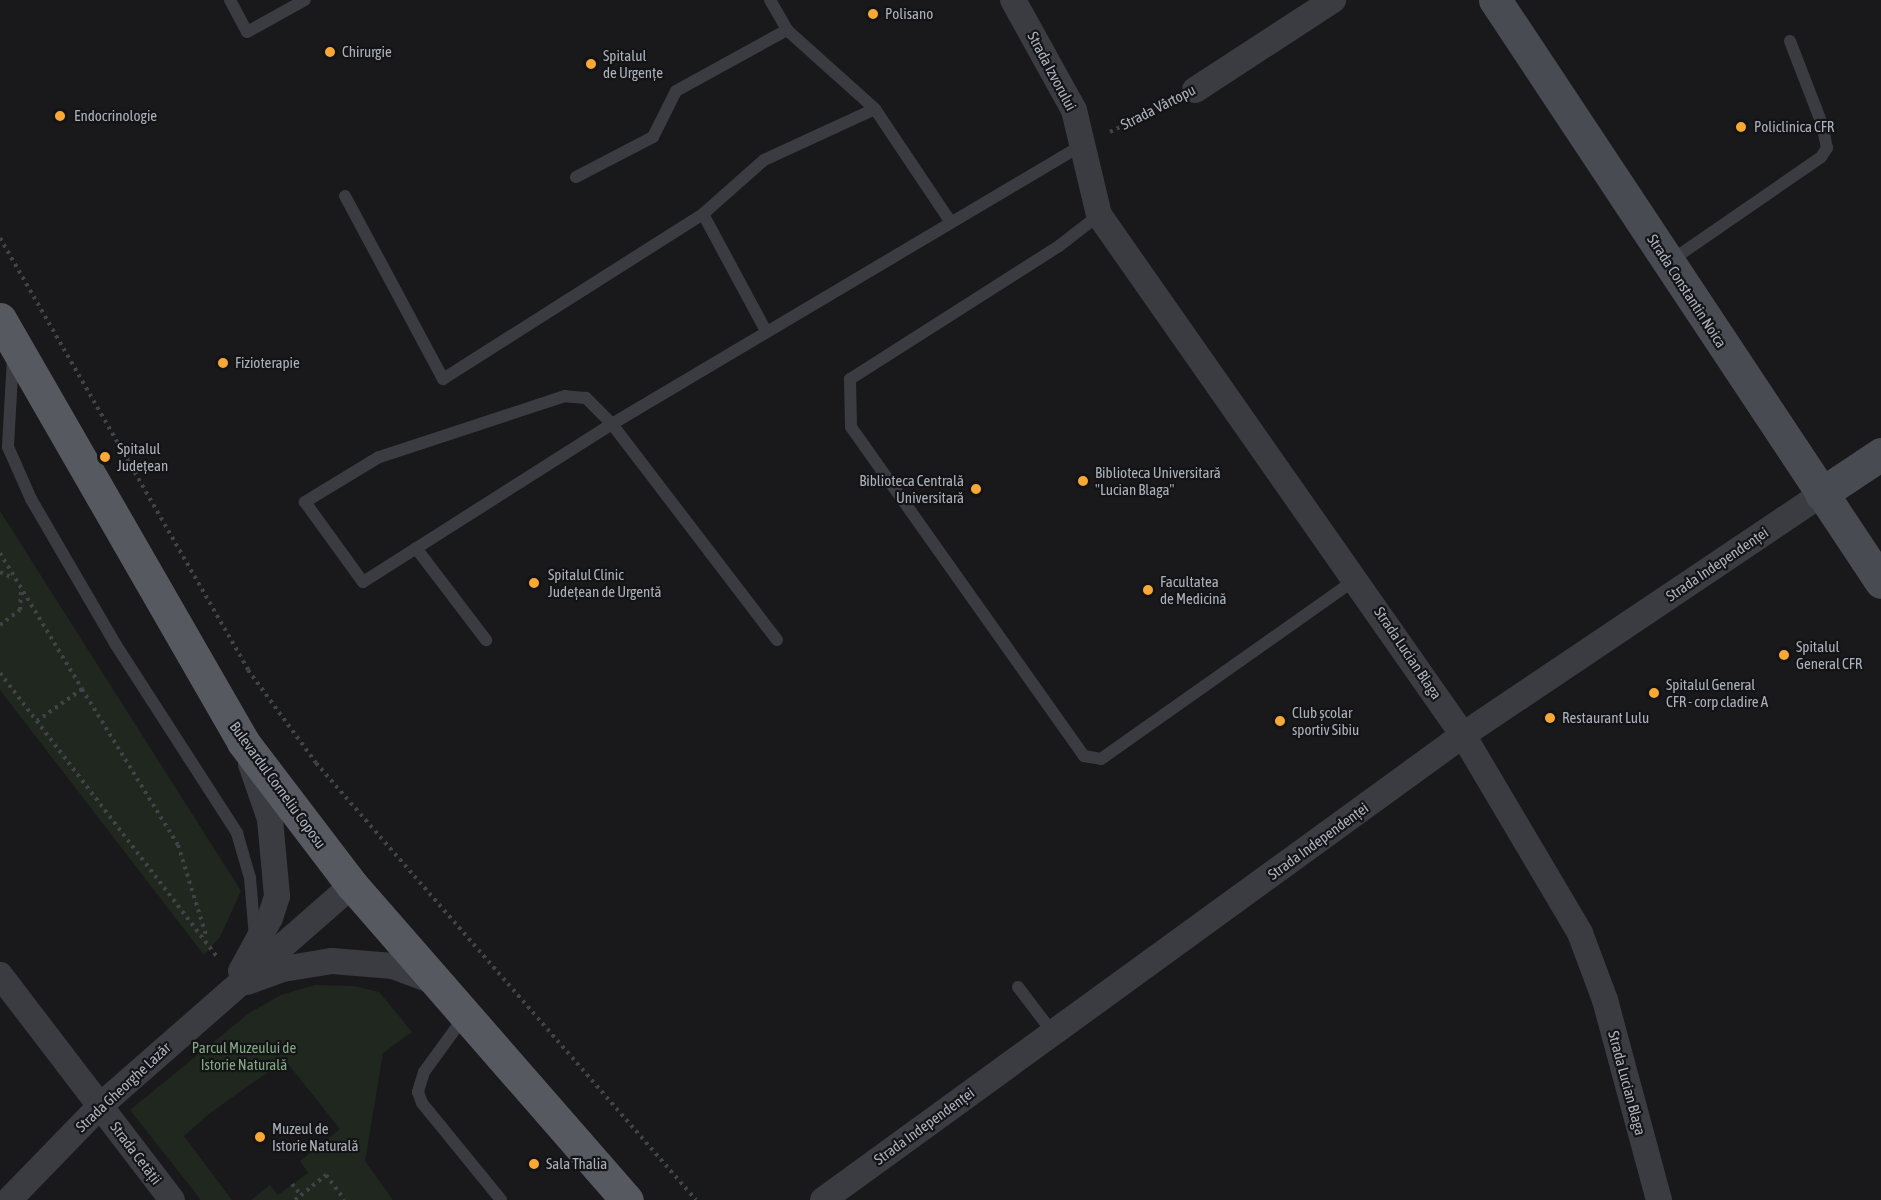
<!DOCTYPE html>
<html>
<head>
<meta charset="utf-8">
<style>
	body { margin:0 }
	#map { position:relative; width:1881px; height:1200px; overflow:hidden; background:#19191c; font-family:"Asap Condensed",sans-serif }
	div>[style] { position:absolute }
	.green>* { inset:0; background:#1f271f }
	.path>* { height:4px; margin-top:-2px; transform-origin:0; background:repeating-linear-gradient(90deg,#404348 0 3px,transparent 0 7.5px) }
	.lane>* { height:12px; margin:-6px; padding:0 6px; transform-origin:6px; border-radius:6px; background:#3a3c41 }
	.street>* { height:26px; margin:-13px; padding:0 13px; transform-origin:13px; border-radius:13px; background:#3a3c41 }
	.secondary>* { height:33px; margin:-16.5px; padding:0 16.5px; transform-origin:16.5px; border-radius:16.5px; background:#484b51 }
	.primary>* { height:33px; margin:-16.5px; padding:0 16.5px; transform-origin:16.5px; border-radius:16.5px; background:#565960 }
	.dots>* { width:16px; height:16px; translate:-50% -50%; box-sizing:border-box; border:3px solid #141417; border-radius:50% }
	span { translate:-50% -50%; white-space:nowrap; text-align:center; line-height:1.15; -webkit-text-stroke:4.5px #141417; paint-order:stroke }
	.poi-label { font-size:15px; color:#abb1bb }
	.left { translate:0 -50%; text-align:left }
	.right { translate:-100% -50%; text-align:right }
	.street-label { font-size:15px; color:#abb1bb }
	.park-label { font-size:15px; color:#82a782 }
</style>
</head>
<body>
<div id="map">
	<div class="green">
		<i style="clip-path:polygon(0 511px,241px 891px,220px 937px,204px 955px,0 690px)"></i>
		<i style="clip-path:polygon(315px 985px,354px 986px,379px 992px,412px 1032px,383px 1053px,365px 1161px,393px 1200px,251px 1200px,270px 1185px,278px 1195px,308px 1173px,300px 1161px,340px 1129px,285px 1060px,210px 1113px,184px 1136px,232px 1200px,201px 1200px,130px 1110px,249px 1013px,281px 995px)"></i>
	</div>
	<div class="path">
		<i style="left:1110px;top:132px;width:68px;rotate:-26.2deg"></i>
		<i style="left:0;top:238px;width:498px;rotate:60.1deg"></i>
		<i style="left:248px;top:670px;width:115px;rotate:53.8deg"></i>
		<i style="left:316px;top:763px;width:579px;rotate:48.99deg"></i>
		<i style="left:0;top:553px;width:159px;rotate:58.9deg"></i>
		<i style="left:82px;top:689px;width:55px;rotate:144.6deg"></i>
		<i style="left:0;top:572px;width:14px;rotate:25deg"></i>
		<i style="left:0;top:625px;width:25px;rotate:-37deg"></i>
		<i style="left:20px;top:610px;width:18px;rotate:-87deg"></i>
		<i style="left:0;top:673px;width:356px;rotate:52.6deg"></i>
		<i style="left:82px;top:689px;width:183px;rotate:58.4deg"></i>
		<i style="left:178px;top:845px;width:97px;rotate:72.7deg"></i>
		<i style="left:292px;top:1184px;width:14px;rotate:51deg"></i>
		<i style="left:295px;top:1200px;width:40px;rotate:-39deg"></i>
		<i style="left:326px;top:1175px;width:31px;rotate:53deg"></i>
	</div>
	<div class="lane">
		<i style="left:230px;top:0;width:36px;rotate:62deg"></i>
		<i style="left:247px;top:32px;width:66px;rotate:-28.9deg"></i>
		<i style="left:770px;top:0;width:34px;rotate:60deg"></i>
		<i style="left:787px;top:30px;width:118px;rotate:41.9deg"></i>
		<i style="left:875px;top:109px;width:135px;rotate:56.2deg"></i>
		<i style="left:576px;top:177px;width:87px;rotate:-27.5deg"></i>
		<i style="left:653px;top:137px;width:51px;rotate:-63.4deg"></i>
		<i style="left:676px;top:91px;width:127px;rotate:-28.8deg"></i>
		<i style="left:345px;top:196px;width:208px;rotate:61.8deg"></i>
		<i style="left:443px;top:379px;width:308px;rotate:-32.4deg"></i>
		<i style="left:703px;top:214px;width:133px;rotate:61.7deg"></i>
		<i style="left:703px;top:214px;width:81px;rotate:-41.5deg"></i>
		<i style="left:764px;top:160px;width:122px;rotate:-24.7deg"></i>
		<i style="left:1099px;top:215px;width:51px;rotate:142.2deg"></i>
		<i style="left:1059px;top:246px;width:248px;rotate:147.5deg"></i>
		<i style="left:850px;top:379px;width:48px;rotate:88.8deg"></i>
		<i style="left:851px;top:427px;width:403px;rotate:54.7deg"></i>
		<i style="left:1084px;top:756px;width:17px;rotate:10deg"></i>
		<i style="left:1101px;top:759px;width:312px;rotate:-35.2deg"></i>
		<i style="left:1669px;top:262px;width:185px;rotate:-34.6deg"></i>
		<i style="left:1821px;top:157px;width:11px;rotate:-56deg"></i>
		<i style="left:1827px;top:148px;width:25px;rotate:-102deg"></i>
		<i style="left:1822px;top:124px;width:89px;rotate:-111.1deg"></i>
		<i style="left:13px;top:357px;width:90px;rotate:93.2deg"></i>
		<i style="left:8px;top:447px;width:57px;rotate:66.1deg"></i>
		<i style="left:31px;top:499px;width:169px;rotate:59.8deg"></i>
		<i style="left:116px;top:645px;width:224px;rotate:57.2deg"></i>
		<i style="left:237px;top:833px;width:47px;rotate:73.9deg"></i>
		<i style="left:250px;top:878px;width:59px;rotate:85.2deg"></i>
		<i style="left:416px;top:548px;width:116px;rotate:52.7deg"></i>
		<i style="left:777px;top:640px;width:272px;rotate:-127.4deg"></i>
		<i style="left:612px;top:424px;width:37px;rotate:-135deg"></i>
		<i style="left:586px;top:398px;width:21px;rotate:-175deg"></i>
		<i style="left:565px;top:396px;width:196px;rotate:161.8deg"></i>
		<i style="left:379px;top:457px;width:87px;rotate:148.7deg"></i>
		<i style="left:305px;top:502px;width:99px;rotate:54.1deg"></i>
		<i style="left:363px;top:582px;width:295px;rotate:-32.4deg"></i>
		<i style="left:612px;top:424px;width:547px;rotate:-30.69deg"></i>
		<i style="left:1018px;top:987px;width:58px;rotate:52.7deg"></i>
		<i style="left:464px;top:1017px;width:68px;rotate:126deg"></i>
		<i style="left:424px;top:1072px;width:21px;rotate:107deg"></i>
		<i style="left:418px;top:1092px;width:12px;rotate:70deg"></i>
		<i style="left:422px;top:1103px;width:125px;rotate:50.8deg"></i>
	</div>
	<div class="street">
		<i style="left:1013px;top:0;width:126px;rotate:61deg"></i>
		<i style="left:1074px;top:110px;width:108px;rotate:76.6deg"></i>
		<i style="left:1099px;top:215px;width:635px;rotate:55.01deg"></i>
		<i style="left:1463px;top:735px;width:230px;rotate:59.4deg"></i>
		<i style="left:1580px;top:933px;width:72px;rotate:69.5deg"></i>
		<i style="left:1605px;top:1000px;width:207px;rotate:74.9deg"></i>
		<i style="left:1195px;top:90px;width:165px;rotate:-33.1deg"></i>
		<i style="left:241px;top:971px;width:60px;rotate:-61.3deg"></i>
		<i style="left:270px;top:918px;width:23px;rotate:-72deg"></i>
		<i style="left:277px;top:896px;width:77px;rotate:-95.2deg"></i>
		<i style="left:270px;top:819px;width:58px;rotate:-109.1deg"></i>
		<i style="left:0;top:975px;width:283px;rotate:52.6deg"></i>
		<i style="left:247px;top:982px;width:38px;rotate:-20deg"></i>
		<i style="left:283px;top:969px;width:50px;rotate:-9.3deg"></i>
		<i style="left:332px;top:961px;width:61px;rotate:4.7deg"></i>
		<i style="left:393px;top:966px;width:43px;rotate:20.6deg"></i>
		<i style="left:9px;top:1200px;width:132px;rotate:-45.9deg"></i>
		<i style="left:101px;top:1105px;width:334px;rotate:-41.2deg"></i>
		<i style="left:823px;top:1200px;width:791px;rotate:-36deg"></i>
		<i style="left:1463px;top:735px;width:432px;rotate:-33.9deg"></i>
	</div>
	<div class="secondary">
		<i style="left:1495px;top:0;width:698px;rotate:56.45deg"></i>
		<i style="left:1821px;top:494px;width:72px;rotate:-33.7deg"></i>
	</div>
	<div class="primary">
		<i style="left:0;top:319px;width:488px;rotate:60.1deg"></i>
		<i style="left:243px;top:742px;width:180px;rotate:52.7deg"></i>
		<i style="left:352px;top:885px;width:418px;rotate:48.9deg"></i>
	</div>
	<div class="dots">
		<i style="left:873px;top:14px;background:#f8a935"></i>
		<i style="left:330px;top:52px;background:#f8a935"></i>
		<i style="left:591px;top:64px;background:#f8a935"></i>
		<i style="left:60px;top:116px;background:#f8a935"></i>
		<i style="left:1741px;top:127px;background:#f8a935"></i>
		<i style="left:223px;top:363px;background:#f8a935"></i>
		<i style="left:105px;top:457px;background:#f8a935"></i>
		<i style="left:1083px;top:481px;background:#f8a935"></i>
		<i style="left:976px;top:489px;background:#f8a935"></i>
		<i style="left:534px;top:583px;background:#f8a935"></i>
		<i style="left:1148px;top:590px;background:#f8a935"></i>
		<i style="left:1784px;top:655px;background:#f8a935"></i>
		<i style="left:1654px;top:693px;background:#f8a935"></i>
		<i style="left:1550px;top:718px;background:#f8a935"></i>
		<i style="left:1280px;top:721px;background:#f8a935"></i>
		<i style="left:260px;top:1137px;background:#f8a935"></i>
		<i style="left:534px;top:1164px;background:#f8a935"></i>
	</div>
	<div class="poi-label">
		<span class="left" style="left:885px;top:14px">Polisano</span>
		<span class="left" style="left:342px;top:52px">Chirurgie</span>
		<span class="left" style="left:603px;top:64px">Spitalul<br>de Urgențe</span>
		<span class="left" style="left:74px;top:116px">Endocrinologie</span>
		<span class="left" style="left:1754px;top:127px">Policlinica CFR</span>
		<span class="left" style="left:235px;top:363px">Fizioterapie</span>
		<span class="left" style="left:117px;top:457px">Spitalul<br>Județean</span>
		<span class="left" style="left:1095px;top:481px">Biblioteca Universitară<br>"Lucian Blaga"</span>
		<span class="right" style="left:964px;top:489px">Biblioteca Centrală<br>Universitară</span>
		<span class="left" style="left:548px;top:583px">Spitalul Clinic<br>Județean de Urgentă</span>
		<span class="left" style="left:1160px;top:590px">Facultatea<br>de Medicină</span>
		<span class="left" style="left:1796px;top:655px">Spitalul<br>General CFR</span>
		<span class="left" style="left:1666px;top:693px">Spitalul General<br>CFR - corp cladire A</span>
		<span class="left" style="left:1292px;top:721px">Club școlar<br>sportiv Sibiu</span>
		<span class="left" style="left:1562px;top:718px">Restaurant Lulu</span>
		<span class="left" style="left:272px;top:1137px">Muzeul de<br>Istorie Naturală</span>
		<span class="left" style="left:546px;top:1164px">Sala Thalia</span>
	</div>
	<div class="street-label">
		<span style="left:1052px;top:71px;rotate:62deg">Strada Izvorului</span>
		<span style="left:1158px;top:107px;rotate:-27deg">Strada Vârtopu</span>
		<span style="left:1687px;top:291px;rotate:57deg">Strada Constantin Noica</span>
		<span style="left:1717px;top:564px;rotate:-34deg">Strada Independenței</span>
		<span style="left:1408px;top:653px;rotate:56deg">Strada Lucian Blaga</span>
		<span style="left:278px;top:785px;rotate:54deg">Bulevardul Corneliu Coposu</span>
		<span style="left:1318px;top:841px;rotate:-36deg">Strada Independenței</span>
		<span style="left:1627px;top:1083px;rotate:75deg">Strada Lucian Blaga</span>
		<span style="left:123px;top:1087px;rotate:-43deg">Strada Gheorghe Lazăr</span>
		<span style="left:924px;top:1126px;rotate:-36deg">Strada Independenței</span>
		<span style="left:136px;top:1153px;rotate:53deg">Strada Cetății</span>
	</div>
	<div class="park-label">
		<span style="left:244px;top:1056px">Parcul Muzeului de<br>Istorie Naturală</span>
	</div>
</div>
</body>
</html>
